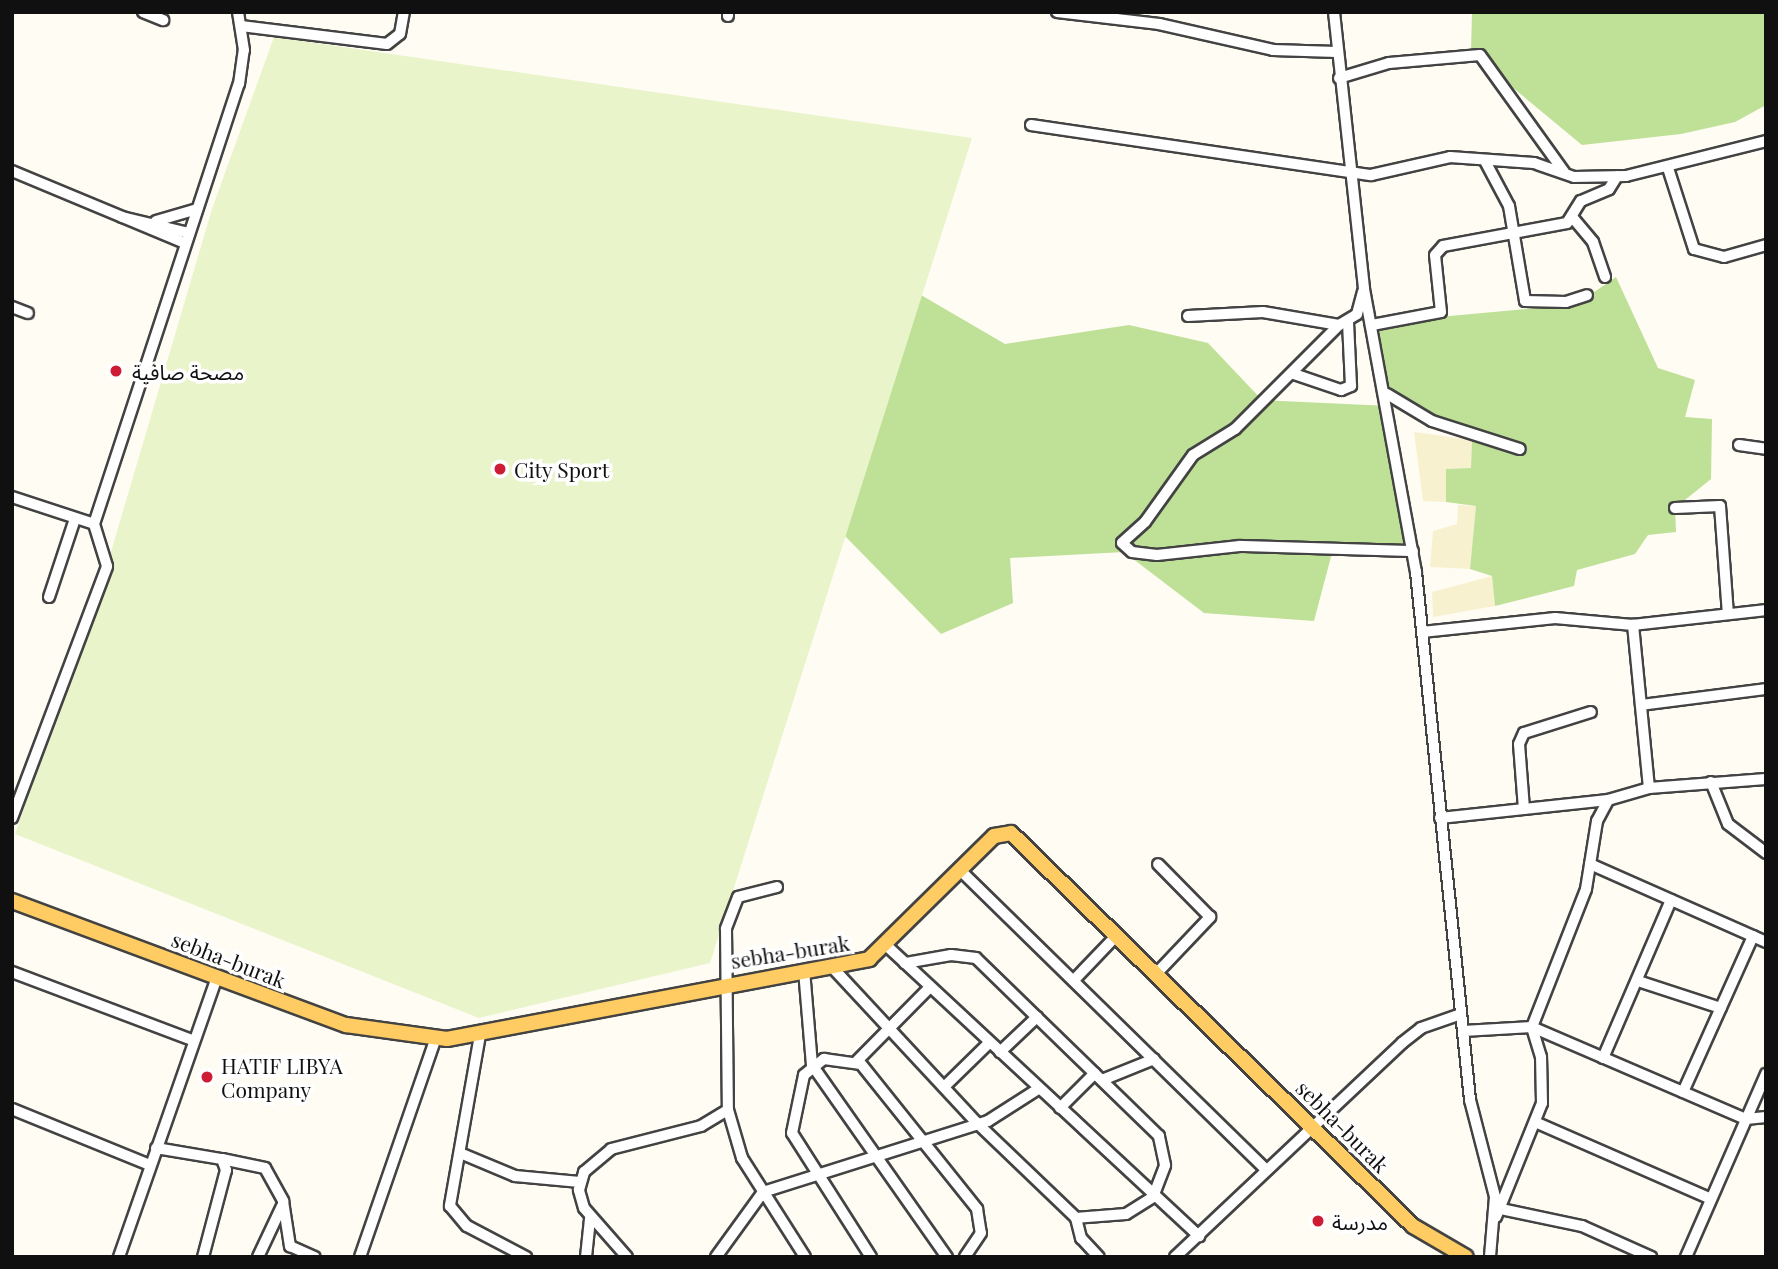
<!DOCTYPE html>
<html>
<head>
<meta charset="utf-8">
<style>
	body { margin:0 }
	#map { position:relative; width:1778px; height:1269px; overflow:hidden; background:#fffcf3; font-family:"Playfair Display","Noto Sans Arabic",serif }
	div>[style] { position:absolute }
	.farmland>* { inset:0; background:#f8f1d0 }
	.forest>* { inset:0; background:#bee097 }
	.pitch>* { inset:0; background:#e9f4cb }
	.roads { filter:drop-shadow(2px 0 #434343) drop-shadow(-2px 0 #434343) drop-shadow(0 2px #434343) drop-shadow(0 -2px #434343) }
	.minor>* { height:10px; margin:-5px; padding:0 5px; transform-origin:5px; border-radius:5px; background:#fff }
	.major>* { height:14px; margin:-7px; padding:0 7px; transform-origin:7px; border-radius:7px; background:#ffcc63 }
	.dots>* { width:19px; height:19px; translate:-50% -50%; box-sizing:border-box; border:4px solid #fff; border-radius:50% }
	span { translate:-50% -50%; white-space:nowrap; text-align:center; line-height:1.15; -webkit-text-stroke:7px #fff; paint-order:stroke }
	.poi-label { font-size:21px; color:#101010 }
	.left { translate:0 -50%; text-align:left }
	.street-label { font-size:21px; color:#101010 }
	.frame { position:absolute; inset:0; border:14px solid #101010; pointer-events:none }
</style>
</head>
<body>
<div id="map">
	<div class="farmland">
		<i style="clip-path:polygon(1414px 432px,1472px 440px,1471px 468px,1446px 469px,1446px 502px,1423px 501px)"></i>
		<i style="clip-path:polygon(1458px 505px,1476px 506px,1470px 569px,1430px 567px,1433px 531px,1457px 524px)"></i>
		<i style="clip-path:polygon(1492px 576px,1495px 606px,1433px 617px,1432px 592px)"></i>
	</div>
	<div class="forest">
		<i style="clip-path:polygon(1472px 12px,1766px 12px,1766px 105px,1735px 122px,1681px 134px,1582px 145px,1471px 53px)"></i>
		<i style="clip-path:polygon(1616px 277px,1658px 368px,1695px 380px,1685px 417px,1712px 419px,1711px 479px,1675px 508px,1676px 532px,1648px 535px,1635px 554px,1577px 570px,1574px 586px,1495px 606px,1492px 576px,1470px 569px,1476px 506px,1446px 502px,1446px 469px,1471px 468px,1472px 440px,1387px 394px,1374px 323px,1560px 306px,1581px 301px)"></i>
		<i style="clip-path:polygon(921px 295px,1005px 344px,1129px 325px,1208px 343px,1262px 400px,1389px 406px,1414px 556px,1332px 553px,1314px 621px,1204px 613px,1124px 552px,1010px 558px,1013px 603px,941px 634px,844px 535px)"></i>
	</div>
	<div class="pitch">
		<i style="clip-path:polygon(274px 37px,972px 138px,710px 963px,479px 1018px,15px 834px,108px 562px,212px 209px)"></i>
	</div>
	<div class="roads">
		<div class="minor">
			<i style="left:143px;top:12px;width:22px;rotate:22deg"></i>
			<i style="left:1057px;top:12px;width:103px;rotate:6.7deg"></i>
			<i style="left:1159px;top:24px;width:117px;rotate:12.8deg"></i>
			<i style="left:1273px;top:50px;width:64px;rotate:1.8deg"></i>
			<i style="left:1334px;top:12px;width:279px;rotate:83.8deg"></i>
			<i style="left:1364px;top:289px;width:288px;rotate:79.6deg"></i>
			<i style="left:1416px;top:572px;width:531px;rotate:84.16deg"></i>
			<i style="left:1470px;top:1100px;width:100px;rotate:75.5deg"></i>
			<i style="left:1495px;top:1197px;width:60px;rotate:94.8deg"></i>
			<i style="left:728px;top:16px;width:4px;rotate:-90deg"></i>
			<i style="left:241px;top:26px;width:147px;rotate:7deg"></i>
			<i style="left:387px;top:44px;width:16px;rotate:-38deg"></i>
			<i style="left:400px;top:34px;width:22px;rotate:-80deg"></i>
			<i style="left:1339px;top:78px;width:52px;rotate:-16.7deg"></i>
			<i style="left:1389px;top:63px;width:91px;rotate:-5deg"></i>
			<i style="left:1480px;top:55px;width:144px;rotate:54.3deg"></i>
			<i style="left:1031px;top:125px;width:344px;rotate:8.4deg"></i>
			<i style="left:1371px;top:175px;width:81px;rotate:-12.8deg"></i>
			<i style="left:1450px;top:157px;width:84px;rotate:4.1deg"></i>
			<i style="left:1534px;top:163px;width:42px;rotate:19.3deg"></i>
			<i style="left:1574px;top:177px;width:52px;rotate:-1.1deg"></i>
			<i style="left:1626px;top:176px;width:144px;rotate:-14deg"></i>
			<i style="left:1485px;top:161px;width:51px;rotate:61.9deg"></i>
			<i style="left:1509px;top:206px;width:96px;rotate:80.4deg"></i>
			<i style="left:1525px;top:301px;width:41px;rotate:1.4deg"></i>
			<i style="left:1566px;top:302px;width:22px;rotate:-18deg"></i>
			<i style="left:1668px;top:168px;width:85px;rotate:72.2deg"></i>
			<i style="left:1694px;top:249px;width:31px;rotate:15deg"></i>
			<i style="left:1724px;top:257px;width:44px;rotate:-15.9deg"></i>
			<i style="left:12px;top:171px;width:187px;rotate:22.6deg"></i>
			<i style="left:122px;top:217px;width:69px;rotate:13.4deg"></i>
			<i style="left:1573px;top:218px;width:31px;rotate:50deg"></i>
			<i style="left:1593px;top:242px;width:37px;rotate:71deg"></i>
			<i style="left:156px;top:221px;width:43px;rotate:-16.3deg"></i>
			<i style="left:12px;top:307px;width:17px;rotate:21deg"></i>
			<i style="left:1188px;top:316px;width:75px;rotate:-3.1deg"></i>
			<i style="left:1263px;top:312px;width:77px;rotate:9.7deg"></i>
			<i style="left:1339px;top:325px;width:21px;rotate:-31deg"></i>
			<i style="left:1357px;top:314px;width:23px;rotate:-75deg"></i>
			<i style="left:1339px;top:325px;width:147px;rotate:135deg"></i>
			<i style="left:1235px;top:429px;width:49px;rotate:148.2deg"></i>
			<i style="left:1193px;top:455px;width:82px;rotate:125.6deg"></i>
			<i style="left:1145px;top:522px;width:31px;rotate:138deg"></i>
			<i style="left:1122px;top:543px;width:13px;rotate:42deg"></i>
			<i style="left:1132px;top:552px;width:25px;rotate:7deg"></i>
			<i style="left:1157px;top:555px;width:83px;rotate:-6.2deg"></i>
			<i style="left:1240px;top:546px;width:173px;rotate:1.7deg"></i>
			<i style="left:1372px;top:325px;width:70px;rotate:-10.7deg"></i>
			<i style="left:1441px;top:312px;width:57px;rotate:-96deg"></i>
			<i style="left:1435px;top:255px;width:12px;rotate:-48deg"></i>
			<i style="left:1443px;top:246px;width:126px;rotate:-10.5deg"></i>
			<i style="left:1567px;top:223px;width:26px;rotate:-58deg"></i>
			<i style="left:1581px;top:201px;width:30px;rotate:-23deg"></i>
			<i style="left:1609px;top:189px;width:15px;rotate:-58deg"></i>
			<i style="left:1294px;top:374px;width:50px;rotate:18.8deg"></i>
			<i style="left:1341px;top:390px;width:11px;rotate:-22deg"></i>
			<i style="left:1351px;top:386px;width:64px;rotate:-92.7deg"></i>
			<i style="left:1387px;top:394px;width:52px;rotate:31deg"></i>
			<i style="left:1432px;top:421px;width:92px;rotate:17.7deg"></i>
			<i style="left:1739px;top:445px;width:27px;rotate:8deg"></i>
			<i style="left:12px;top:497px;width:86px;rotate:18.2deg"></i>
			<i style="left:1675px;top:508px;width:45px;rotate:-2.5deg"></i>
			<i style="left:1720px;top:506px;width:108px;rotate:85.8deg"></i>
			<i style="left:49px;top:597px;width:82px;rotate:-71.6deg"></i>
			<i style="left:1422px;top:632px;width:134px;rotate:-6deg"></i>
			<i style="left:1555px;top:618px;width:78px;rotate:5.1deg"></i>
			<i style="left:1641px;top:705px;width:126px;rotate:-7.3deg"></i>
			<i style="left:1711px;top:782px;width:45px;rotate:68deg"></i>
			<i style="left:1728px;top:824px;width:48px;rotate:37.3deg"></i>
			<i style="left:1649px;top:788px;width:117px;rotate:-4.4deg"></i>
			<i style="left:1524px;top:809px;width:65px;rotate:-94.4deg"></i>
			<i style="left:1519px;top:744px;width:12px;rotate:-66deg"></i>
			<i style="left:1524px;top:733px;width:70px;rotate:-17.4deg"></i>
			<i style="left:12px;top:818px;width:269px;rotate:-69.3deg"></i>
			<i style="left:107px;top:566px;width:44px;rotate:-107.2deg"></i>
			<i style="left:94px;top:524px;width:463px;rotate:-71.8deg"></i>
			<i style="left:239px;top:84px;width:34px;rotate:-82deg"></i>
			<i style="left:244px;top:50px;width:38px;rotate:-99deg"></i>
			<i style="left:1440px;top:818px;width:169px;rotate:-6.1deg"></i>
			<i style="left:1608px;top:800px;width:43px;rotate:-16.3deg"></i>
			<i style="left:1649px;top:788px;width:164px;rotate:-95.6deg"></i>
			<i style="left:1633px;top:625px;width:134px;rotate:-6.4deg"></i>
			<i style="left:1590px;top:864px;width:193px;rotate:23.9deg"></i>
			<i style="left:960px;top:870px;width:429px;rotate:44.4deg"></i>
			<i style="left:777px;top:887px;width:40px;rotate:165.6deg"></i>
			<i style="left:738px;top:897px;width:34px;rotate:111deg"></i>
			<i style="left:726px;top:929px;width:181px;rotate:89.4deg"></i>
			<i style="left:728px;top:1110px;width:50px;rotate:73.7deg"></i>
			<i style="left:742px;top:1158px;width:117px;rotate:57.5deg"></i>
			<i style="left:888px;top:947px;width:425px;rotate:42.9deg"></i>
			<i style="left:832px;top:967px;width:212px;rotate:47.1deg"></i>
			<i style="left:976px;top:1122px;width:139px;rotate:43.8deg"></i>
			<i style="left:1076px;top:1218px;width:50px;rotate:-4.6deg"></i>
			<i style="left:1126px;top:1214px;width:32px;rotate:-32deg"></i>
			<i style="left:1153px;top:1197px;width:34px;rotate:-69deg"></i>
			<i style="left:1165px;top:1165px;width:30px;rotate:-102deg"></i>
			<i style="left:1159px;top:1136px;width:255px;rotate:-135.8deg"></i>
			<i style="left:976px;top:958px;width:25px;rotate:-173deg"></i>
			<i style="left:951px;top:955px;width:47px;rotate:170.1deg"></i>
			<i style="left:804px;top:970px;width:95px;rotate:85.2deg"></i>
			<i style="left:812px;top:1065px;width:235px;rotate:54.9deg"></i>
			<i style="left:12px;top:972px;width:192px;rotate:20.7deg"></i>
			<i style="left:1156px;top:974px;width:79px;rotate:-46.5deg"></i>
			<i style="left:1210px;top:917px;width:74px;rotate:-134.5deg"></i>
			<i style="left:1075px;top:979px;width:61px;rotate:-46.3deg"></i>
			<i style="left:1638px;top:981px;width:87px;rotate:18deg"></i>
			<i style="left:1463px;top:1031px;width:69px;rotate:-3.3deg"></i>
			<i style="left:1532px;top:1027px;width:233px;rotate:23.3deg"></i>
			<i style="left:1746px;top:1119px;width:20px;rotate:-6deg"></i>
			<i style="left:480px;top:1035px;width:174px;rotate:100deg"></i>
			<i style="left:450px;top:1206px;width:26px;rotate:50deg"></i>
			<i style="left:467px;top:1226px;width:67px;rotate:27.7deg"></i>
			<i style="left:1000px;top:1052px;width:51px;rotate:-43.4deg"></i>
			<i style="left:1603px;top:1058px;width:172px;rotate:-66.7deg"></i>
			<i style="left:857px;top:1061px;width:103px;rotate:-45.4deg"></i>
			<i style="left:1102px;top:1080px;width:56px;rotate:-22deg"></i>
			<i style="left:945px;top:1086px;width:62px;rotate:-44.3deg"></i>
			<i style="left:1683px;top:1092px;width:171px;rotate:-65.8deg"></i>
			<i style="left:1060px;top:1108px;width:49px;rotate:-45deg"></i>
			<i style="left:12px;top:1109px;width:149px;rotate:22.1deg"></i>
			<i style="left:1535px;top:1122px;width:192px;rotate:23.6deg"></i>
			<i style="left:156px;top:1148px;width:67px;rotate:9.5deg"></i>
			<i style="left:222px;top:1159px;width:12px;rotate:70deg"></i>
			<i style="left:226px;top:1170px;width:90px;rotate:104.8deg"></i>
			<i style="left:460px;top:1153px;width:60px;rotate:22.7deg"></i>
			<i style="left:515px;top:1176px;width:65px;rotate:5.3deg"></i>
			<i style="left:222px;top:1159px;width:44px;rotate:11.8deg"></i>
			<i style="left:265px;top:1168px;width:38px;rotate:61deg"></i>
			<i style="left:283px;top:1201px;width:46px;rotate:81.2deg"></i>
			<i style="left:290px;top:1246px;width:27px;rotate:24deg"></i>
			<i style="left:1501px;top:1209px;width:83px;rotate:11.9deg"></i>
			<i style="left:1582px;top:1226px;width:76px;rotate:24.2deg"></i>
			<i style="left:1496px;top:1217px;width:123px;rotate:-68deg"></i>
			<i style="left:1542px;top:1103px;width:46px;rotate:-91.2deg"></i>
			<i style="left:1541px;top:1057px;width:31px;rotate:-107deg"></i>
			<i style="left:1532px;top:1027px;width:148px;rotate:-68.6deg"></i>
			<i style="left:1586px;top:889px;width:69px;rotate:-80.8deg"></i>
			<i style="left:1597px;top:821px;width:24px;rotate:-62deg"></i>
			<i style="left:1076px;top:1218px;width:21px;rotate:76deg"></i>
			<i style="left:1081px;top:1238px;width:26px;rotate:47deg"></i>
			<i style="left:119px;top:1257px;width:297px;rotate:-70.7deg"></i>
			<i style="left:258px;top:1257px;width:56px;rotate:-64.8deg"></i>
			<i style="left:360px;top:1257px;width:230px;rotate:-70.9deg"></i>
			<i style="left:586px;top:1257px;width:39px;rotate:-84deg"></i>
			<i style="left:627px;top:1257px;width:65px;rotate:-131.3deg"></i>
			<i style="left:584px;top:1208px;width:19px;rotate:-106deg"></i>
			<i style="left:579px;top:1190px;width:19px;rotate:-74deg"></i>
			<i style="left:584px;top:1172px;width:35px;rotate:-40deg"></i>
			<i style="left:611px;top:1149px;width:93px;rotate:-14.3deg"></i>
			<i style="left:701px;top:1126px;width:31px;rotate:-31deg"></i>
			<i style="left:716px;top:1257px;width:80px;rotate:-54.1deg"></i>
			<i style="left:763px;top:1192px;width:236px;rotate:-17.5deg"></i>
			<i style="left:988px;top:1121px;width:59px;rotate:-32.6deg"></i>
			<i style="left:871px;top:1257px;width:147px;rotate:-122.5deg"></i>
			<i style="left:792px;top:1133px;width:59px;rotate:-78.3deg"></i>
			<i style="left:804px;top:1075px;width:26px;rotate:-39deg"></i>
			<i style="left:824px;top:1059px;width:37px;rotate:8deg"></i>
			<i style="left:861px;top:1064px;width:186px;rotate:51.3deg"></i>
			<i style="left:977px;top:1209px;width:24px;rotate:81deg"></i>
			<i style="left:981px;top:1233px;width:29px;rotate:124deg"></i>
			<i style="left:1175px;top:1257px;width:312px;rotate:-43.3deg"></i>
			<i style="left:1402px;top:1043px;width:24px;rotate:-38deg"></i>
			<i style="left:1421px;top:1028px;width:42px;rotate:-19.3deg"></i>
			<i style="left:1686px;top:1257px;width:200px;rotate:-66.4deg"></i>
		</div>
		<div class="major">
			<i style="left:12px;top:901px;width:356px;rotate:20.4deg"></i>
			<i style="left:346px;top:1025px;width:102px;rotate:7.9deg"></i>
			<i style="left:447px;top:1039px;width:430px;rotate:-10.7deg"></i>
			<i style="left:869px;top:959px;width:175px;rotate:-44.5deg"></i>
			<i style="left:994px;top:836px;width:17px;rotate:-10deg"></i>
			<i style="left:1011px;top:833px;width:562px;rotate:44.35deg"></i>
			<i style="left:1413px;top:1226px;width:61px;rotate:30.3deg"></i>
		</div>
	</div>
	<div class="dots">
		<i style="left:116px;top:371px;background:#cd1c33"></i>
		<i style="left:500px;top:469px;background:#cd1c33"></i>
		<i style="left:207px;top:1077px;background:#cd1c33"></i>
		<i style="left:1318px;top:1221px;background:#cd1c33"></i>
	</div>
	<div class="poi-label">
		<span class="left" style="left:132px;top:371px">مصحة صافية</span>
		<span class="left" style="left:514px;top:469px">City Sport</span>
		<span class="left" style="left:221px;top:1077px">HATIF LIBYA<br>Company</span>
		<span class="left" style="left:1332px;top:1221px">مدرسة</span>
	</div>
	<div class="street-label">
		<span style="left:790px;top:951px;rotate:-9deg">sebha-burak</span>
		<span style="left:229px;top:959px;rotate:21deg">sebha-burak</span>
		<span style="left:1343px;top:1126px;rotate:45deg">sebha-burak</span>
	</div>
	<div class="frame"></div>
</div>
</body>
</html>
